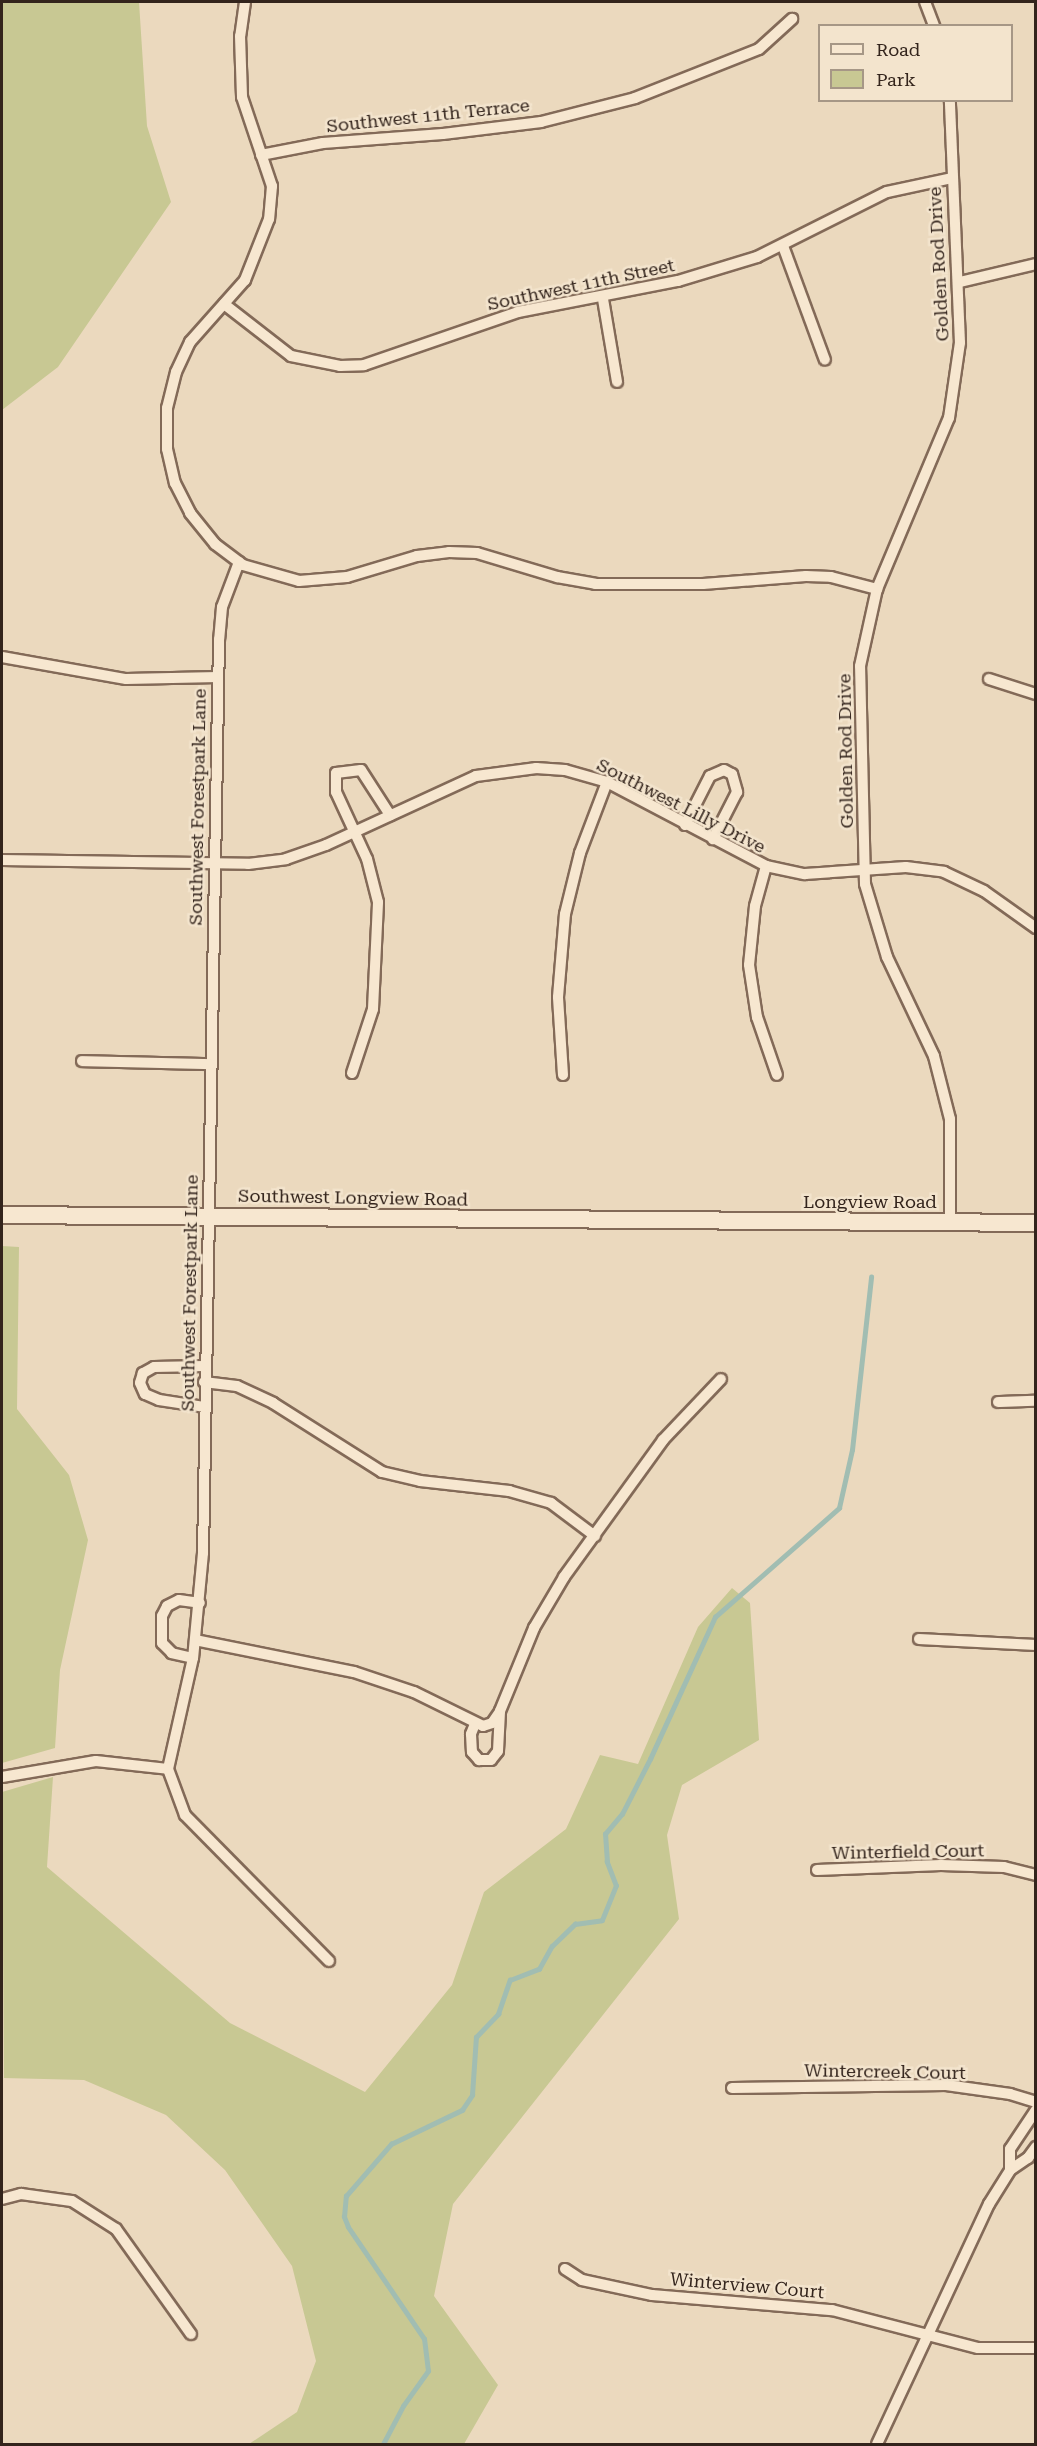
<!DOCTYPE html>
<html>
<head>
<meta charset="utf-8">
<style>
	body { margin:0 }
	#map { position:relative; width:1037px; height:2446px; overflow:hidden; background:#ebd9be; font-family:"Roboto Serif",serif }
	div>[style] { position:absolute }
	.green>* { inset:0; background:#c8c893 }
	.stream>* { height:4.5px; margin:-2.25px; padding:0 2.25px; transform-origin:2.25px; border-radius:2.25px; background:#a1bdb2 }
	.roads { filter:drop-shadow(2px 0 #836a58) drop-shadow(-2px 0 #836a58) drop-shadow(0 2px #836a58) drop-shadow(0 -2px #836a58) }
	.street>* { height:10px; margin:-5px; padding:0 5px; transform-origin:5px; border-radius:5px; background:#f7e7d0 }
	.secondary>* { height:16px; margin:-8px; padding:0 8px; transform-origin:8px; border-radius:8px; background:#f7e7d0 }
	span { translate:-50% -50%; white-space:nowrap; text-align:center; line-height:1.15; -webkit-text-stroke:5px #f3e4cd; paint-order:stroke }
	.street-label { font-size:18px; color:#33241c }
	.frame { position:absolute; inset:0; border:3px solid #33241c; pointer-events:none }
	.legend { position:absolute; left:818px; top:24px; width:195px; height:78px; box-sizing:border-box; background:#f3e4cd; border:2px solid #a69786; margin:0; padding:8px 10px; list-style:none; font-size:18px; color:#33241c }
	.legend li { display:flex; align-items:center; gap:12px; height:30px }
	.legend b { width:30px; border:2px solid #a69786 }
</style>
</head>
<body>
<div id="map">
	<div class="green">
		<i style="clip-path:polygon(2px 2px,139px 2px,147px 126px,171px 202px,58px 367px,2px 410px)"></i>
		<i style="clip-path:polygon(2px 1246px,19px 1247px,17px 1409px,69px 1475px,88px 1540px,60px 1670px,55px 1748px,2px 1763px)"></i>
		<i style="clip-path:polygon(732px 1588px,750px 1603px,759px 1740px,682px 1785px,667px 1835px,679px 1919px,453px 2204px,434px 2296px,498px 2385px,464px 2444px,249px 2444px,297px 2412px,316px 2361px,292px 2266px,225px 2170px,166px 2115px,84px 2080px,4px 2078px,2px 1792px,53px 1777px,47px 1867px,230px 2023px,365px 2092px,452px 1985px,484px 1892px,566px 1829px,600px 1755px,638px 1764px,698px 1627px)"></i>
	</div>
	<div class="stream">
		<i style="left:383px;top:2444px;width:43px;rotate:-62.2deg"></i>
		<i style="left:403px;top:2406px;width:43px;rotate:-54.5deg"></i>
		<i style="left:428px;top:2371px;width:32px;rotate:-97deg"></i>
		<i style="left:424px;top:2339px;width:135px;rotate:-124.2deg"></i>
		<i style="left:348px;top:2227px;width:11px;rotate:-112deg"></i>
		<i style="left:344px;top:2217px;width:21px;rotate:-85deg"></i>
		<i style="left:346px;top:2196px;width:69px;rotate:-49.1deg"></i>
		<i style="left:391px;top:2144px;width:79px;rotate:-25.6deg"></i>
		<i style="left:462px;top:2110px;width:18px;rotate:-56deg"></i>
		<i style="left:472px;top:2095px;width:58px;rotate:-86.1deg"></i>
		<i style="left:476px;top:2037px;width:32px;rotate:-46deg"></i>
		<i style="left:498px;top:2014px;width:36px;rotate:-71deg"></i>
		<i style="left:510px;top:1980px;width:31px;rotate:-21deg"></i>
		<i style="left:539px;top:1969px;width:26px;rotate:-61deg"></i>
		<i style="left:552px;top:1946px;width:32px;rotate:-44deg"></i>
		<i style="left:575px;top:1924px;width:27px;rotate:-8deg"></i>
		<i style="left:602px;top:1920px;width:37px;rotate:-68deg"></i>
		<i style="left:616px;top:1886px;width:26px;rotate:-111deg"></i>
		<i style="left:607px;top:1862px;width:28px;rotate:-94deg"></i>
		<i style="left:605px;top:1834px;width:26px;rotate:-50deg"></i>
		<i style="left:622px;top:1814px;width:62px;rotate:-63deg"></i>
		<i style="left:650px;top:1759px;width:156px;rotate:-65.4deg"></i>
		<i style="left:715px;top:1617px;width:165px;rotate:-41.3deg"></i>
		<i style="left:839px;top:1508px;width:59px;rotate:-77.4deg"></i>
		<i style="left:852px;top:1450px;width:174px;rotate:-83.7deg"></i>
	</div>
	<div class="roads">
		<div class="street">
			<i style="left:245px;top:2px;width:34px;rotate:98deg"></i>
			<i style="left:240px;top:36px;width:61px;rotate:88.1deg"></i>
			<i style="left:242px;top:97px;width:94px;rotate:71.4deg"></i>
			<i style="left:272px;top:186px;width:33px;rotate:95deg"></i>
			<i style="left:269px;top:219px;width:66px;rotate:111.5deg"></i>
			<i style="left:245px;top:280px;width:83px;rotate:131.6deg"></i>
			<i style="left:190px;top:342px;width:33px;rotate:115deg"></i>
			<i style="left:176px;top:372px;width:37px;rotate:104deg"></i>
			<i style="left:167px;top:408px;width:41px;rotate:90deg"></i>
			<i style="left:167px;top:449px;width:35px;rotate:77deg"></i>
			<i style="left:175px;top:483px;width:34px;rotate:63deg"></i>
			<i style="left:190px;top:513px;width:40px;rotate:51deg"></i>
			<i style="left:215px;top:544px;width:35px;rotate:37deg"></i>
			<i style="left:243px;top:565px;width:58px;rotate:15.9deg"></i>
			<i style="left:299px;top:581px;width:48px;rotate:-4.8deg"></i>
			<i style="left:347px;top:577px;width:73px;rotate:-16.7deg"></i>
			<i style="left:417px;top:556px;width:32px;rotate:-7deg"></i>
			<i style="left:449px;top:552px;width:28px;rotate:2deg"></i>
			<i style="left:477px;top:553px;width:84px;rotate:16.7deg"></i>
			<i style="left:557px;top:577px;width:39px;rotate:10deg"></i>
			<i style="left:595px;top:584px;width:108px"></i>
			<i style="left:703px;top:584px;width:103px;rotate:-4.4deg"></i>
			<i style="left:806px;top:576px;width:25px;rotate:2deg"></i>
			<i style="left:831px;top:577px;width:48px;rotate:14.6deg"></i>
			<i style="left:925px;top:2px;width:26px;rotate:69deg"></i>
			<i style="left:261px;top:155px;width:63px;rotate:-11deg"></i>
			<i style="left:323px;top:143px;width:120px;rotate:-4.3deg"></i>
			<i style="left:443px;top:134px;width:99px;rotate:-7deg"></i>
			<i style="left:541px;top:122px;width:97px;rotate:-14.3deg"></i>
			<i style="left:635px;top:98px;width:133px;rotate:-21.6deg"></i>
			<i style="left:759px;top:49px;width:45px;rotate:-42.3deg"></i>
			<i style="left:783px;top:246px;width:121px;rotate:69.8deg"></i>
			<i style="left:960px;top:282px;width:78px;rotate:-13.3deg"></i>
			<i style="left:603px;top:299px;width:84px;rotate:80.4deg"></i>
			<i style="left:224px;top:304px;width:85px;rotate:37.8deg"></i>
			<i style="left:291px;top:356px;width:50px;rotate:11.5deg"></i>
			<i style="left:340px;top:366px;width:24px;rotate:-2deg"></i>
			<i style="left:364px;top:365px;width:163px;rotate:-19deg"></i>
			<i style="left:518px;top:312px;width:163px;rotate:-11deg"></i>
			<i style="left:678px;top:281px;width:83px;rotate:-16.9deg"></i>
			<i style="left:757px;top:257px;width:145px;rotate:-26.6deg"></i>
			<i style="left:887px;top:192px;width:66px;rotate:-12.2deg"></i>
			<i style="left:239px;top:562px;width:48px;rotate:110.7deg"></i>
			<i style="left:222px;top:607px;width:32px;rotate:95deg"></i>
			<i style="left:219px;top:639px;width:914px;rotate:91deg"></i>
			<i style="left:203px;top:1553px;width:105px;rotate:95.4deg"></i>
			<i style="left:193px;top:1658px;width:114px;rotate:102.7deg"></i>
			<i style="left:168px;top:1769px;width:49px;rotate:69.7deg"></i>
			<i style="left:185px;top:1815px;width:205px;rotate:45.4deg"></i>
			<i style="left:2px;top:657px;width:126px;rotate:10.1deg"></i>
			<i style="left:126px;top:679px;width:92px;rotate:-1.2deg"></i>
			<i style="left:989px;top:679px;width:49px;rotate:17.7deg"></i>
			<i style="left:685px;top:825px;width:55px;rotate:-63deg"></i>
			<i style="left:710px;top:776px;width:15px;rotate:-23deg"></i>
			<i style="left:724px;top:770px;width:9px;rotate:27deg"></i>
			<i style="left:732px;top:774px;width:19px;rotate:74deg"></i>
			<i style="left:737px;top:792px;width:53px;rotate:117.1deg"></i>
			<i style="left:2px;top:860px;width:246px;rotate:0.9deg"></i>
			<i style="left:248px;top:864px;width:38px;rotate:-7deg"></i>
			<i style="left:286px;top:859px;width:42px;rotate:-19.3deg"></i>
			<i style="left:326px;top:845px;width:165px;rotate:-24.7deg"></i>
			<i style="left:476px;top:776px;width:61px;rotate:-7.6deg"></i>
			<i style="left:536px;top:768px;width:29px;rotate:4deg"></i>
			<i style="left:565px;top:770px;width:44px;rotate:15.9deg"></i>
			<i style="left:607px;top:782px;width:180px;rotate:27.8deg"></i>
			<i style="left:766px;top:866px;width:40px;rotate:12deg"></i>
			<i style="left:805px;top:874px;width:101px;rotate:-4deg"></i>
			<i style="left:906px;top:867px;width:38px;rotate:7deg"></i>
			<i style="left:944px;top:872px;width:44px;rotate:25.4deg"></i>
			<i style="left:984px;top:891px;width:64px;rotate:35.4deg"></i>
			<i style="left:766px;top:866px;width:41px;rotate:105.4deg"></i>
			<i style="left:755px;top:906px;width:59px;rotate:95.8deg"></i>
			<i style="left:749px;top:965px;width:53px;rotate:81.3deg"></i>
			<i style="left:757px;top:1017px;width:61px;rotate:71deg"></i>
			<i style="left:82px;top:1061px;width:127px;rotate:1.4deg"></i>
			<i style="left:352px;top:1073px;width:67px;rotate:-71.8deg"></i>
			<i style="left:373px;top:1009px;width:107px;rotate:-87.3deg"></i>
			<i style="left:378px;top:902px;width:44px;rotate:-104.3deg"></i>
			<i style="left:367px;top:859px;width:74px;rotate:-114.8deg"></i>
			<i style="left:336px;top:792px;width:19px;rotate:-90deg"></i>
			<i style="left:336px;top:773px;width:25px;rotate:-7deg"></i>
			<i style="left:361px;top:770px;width:54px;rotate:57.2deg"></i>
			<i style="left:563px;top:1075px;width:78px;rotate:-93.7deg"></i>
			<i style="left:558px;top:997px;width:83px;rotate:-85.2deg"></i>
			<i style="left:565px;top:914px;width:63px;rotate:-76.2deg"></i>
			<i style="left:580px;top:853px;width:76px;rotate:-69.2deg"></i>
			<i style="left:950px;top:1222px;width:103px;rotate:-90deg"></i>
			<i style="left:950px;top:1119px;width:65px;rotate:-104.3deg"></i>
			<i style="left:934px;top:1056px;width:110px;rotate:-115.4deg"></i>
			<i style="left:887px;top:957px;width:76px;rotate:-106.8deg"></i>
			<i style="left:865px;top:884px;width:218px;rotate:-91.3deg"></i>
			<i style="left:860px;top:666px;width:79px;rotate:-77.6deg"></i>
			<i style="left:877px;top:589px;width:186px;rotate:-67.2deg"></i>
			<i style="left:949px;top:418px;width:76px;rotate:-81.7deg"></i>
			<i style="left:960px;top:343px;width:243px;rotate:-92.4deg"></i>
			<i style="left:204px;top:1366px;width:50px;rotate:178.9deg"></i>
			<i style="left:154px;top:1367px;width:13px;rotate:151deg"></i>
			<i style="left:143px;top:1373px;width:10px;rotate:107deg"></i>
			<i style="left:140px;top:1383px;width:12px;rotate:66deg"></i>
			<i style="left:145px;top:1394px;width:15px;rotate:23deg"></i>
			<i style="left:159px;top:1400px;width:47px;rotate:8.7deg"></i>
			<i style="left:204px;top:1382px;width:33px;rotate:7deg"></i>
			<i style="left:237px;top:1386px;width:40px;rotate:25deg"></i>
			<i style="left:273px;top:1403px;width:129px;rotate:32.3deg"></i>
			<i style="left:382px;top:1472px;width:39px;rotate:13deg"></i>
			<i style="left:420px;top:1481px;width:90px;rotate:6.4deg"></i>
			<i style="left:509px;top:1491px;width:44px;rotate:15.9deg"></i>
			<i style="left:551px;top:1503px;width:55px;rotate:36.9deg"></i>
			<i style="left:998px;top:1402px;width:38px;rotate:-2deg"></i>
			<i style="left:919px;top:1639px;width:117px;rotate:2.9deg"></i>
			<i style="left:195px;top:1640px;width:162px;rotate:11.4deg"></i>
			<i style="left:354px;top:1672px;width:63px;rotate:18.4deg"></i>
			<i style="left:414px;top:1692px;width:77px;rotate:26.2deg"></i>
			<i style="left:483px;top:1726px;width:9px;rotate:-18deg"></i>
			<i style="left:492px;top:1723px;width:12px;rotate:-55deg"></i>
			<i style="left:193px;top:1658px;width:22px;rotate:-167deg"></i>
			<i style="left:172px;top:1653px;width:14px;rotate:-135deg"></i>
			<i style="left:162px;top:1643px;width:27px;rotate:-90deg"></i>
			<i style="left:162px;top:1616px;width:11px;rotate:-63deg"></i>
			<i style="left:167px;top:1606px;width:13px;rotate:-27deg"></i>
			<i style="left:179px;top:1600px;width:21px;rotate:8deg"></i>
			<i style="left:475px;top:1724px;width:11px;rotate:112deg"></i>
			<i style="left:471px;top:1734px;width:18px;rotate:87deg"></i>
			<i style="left:472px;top:1752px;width:11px;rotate:49deg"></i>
			<i style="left:479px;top:1760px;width:12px"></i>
			<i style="left:491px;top:1760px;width:11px;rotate:-52deg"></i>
			<i style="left:498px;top:1751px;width:40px;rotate:-87.1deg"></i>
			<i style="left:500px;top:1711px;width:90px;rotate:-67.7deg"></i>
			<i style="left:534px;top:1628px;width:59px;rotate:-59.5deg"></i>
			<i style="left:564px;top:1577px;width:169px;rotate:-54.1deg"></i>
			<i style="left:663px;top:1440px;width:84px;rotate:-46.4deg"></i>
			<i style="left:2px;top:1777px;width:95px;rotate:-9.7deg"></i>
			<i style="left:96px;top:1761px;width:72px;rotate:6.3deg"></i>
			<i style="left:817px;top:1870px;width:124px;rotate:-2.3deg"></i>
			<i style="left:941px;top:1865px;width:63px;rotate:1.8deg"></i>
			<i style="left:1004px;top:1867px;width:33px;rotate:14deg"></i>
			<i style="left:732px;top:2088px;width:214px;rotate:-0.8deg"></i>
			<i style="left:946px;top:2085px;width:65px;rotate:8deg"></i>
			<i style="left:1010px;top:2094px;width:27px;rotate:17deg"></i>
			<i style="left:1010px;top:2170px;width:21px;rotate:-90deg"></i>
			<i style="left:1010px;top:2149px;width:47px;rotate:-56.3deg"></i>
			<i style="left:2px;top:2199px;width:20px;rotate:-15deg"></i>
			<i style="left:21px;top:2194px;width:51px;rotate:7.8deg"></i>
			<i style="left:72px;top:2201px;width:52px;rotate:32.5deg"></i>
			<i style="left:116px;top:2229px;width:129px;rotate:54.5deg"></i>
			<i style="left:565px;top:2269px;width:20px;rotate:33deg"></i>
			<i style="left:582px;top:2280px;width:72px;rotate:12.1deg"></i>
			<i style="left:652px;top:2295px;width:181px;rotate:4.8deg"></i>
			<i style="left:832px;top:2310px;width:151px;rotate:14.6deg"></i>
			<i style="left:978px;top:2348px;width:58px"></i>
			<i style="left:877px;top:2444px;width:265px;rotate:-65deg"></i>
			<i style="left:989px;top:2204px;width:40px;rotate:-58deg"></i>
			<i style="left:1010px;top:2170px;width:22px;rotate:-34deg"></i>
			<i style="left:1028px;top:2158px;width:14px;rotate:-54deg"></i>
		</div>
		<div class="secondary">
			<i style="left:2px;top:1215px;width:1034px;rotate:0.44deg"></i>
		</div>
	</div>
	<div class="street-label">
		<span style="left:428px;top:116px;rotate:-6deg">Southwest 11th Terrace</span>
		<span style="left:939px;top:264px;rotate:-93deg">Golden Rod Drive</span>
		<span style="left:581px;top:285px;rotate:-12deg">Southwest 11th Street</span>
		<span style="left:846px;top:751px;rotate:-91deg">Golden Rod Drive</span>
		<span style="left:681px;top:806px;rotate:27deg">Southwest Lilly Drive</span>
		<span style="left:198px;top:807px;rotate:-89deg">Southwest Forestpark Lane</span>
		<span style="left:353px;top:1198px;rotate:1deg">Southwest Longview Road</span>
		<span style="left:870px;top:1202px">Longview Road</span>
		<span style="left:190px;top:1293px;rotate:-89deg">Southwest Forestpark Lane</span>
		<span style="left:908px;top:1852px;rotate:-1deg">Winterfield Court</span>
		<span style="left:885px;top:2072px;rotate:1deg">Wintercreek Court</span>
		<span style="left:747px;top:2286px;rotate:5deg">Winterview Court</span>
	</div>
	<div class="frame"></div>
	<ul class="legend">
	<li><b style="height:8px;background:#f7e7d0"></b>Road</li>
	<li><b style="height:16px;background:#c8c893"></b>Park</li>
	</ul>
</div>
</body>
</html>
